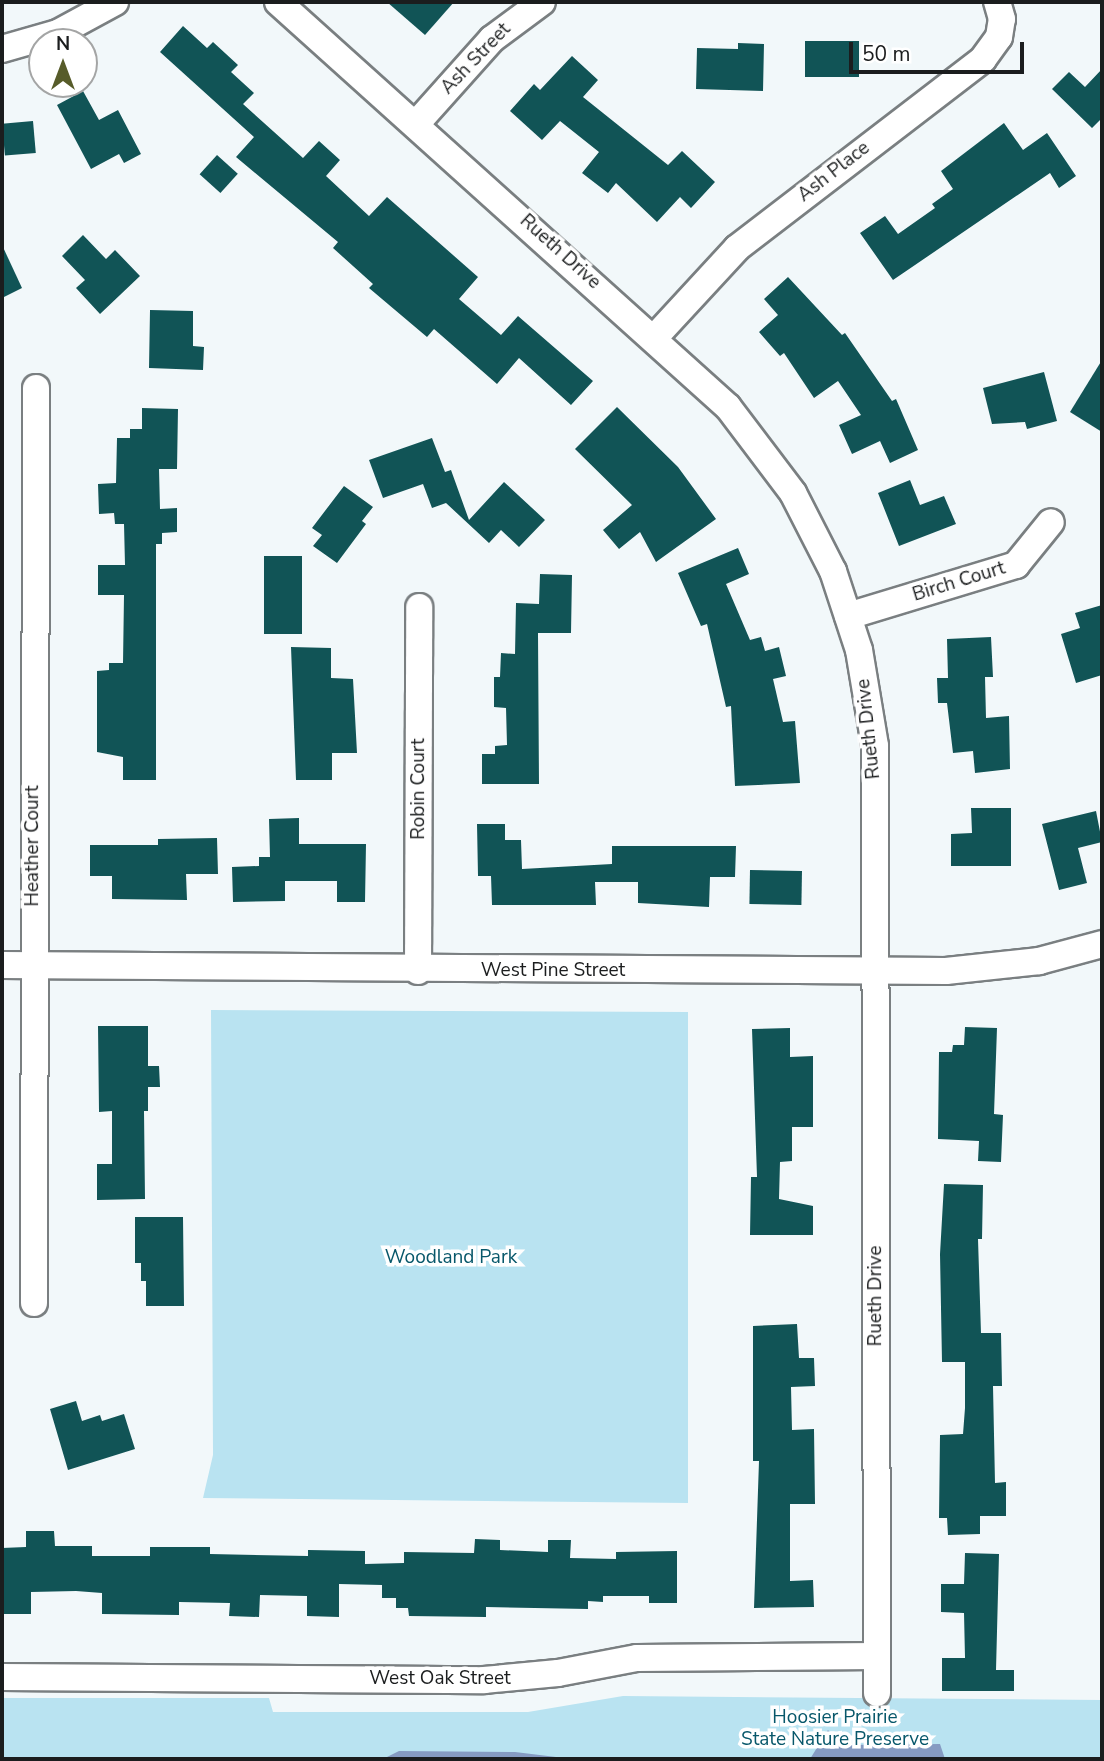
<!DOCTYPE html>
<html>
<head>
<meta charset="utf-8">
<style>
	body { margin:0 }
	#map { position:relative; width:1104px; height:1761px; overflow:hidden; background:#f2f8fa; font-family:"Nunito Sans",sans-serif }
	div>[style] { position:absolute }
	.green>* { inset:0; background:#b9e3f1 }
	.water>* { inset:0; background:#869bc2 }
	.building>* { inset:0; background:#115456; transform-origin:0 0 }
	.roads { filter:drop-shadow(2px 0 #7a7f81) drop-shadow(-2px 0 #7a7f81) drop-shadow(0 2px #7a7f81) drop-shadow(0 -2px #7a7f81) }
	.minor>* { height:26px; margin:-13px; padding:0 13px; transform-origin:13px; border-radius:13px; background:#fff }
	span { translate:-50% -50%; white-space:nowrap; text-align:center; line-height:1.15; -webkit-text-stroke:7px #fff; paint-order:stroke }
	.street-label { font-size:19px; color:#1b1d1e }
	.park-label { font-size:19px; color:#07576a }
	.frame { position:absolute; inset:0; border:4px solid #1b1d1e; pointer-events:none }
	.north { position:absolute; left:28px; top:28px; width:70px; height:70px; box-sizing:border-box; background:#fff; border:2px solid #a4a5a5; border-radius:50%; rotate:0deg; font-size:19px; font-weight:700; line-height:28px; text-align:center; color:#1b1d1e }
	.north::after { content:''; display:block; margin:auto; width:24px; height:32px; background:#575c2a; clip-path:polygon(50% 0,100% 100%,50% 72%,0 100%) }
	.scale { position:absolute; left:849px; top:42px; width:175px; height:32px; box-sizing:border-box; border:4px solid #1b1d1e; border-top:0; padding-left:9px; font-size:21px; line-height:24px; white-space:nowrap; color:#1b1d1e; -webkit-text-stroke:5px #fff; paint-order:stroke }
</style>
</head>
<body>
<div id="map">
	<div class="green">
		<i style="clip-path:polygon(211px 1010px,688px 1012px,688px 1503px,203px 1498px,213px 1455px)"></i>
		<i style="clip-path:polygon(623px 1696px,1102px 1700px,1102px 1759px,2px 1759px,2px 1698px,269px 1698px,273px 1712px,528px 1712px)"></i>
	</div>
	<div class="water">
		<i style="clip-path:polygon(828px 1730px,840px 1745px,940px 1744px,945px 1759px,810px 1759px)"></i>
		<i style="clip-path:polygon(399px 1751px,515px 1752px,556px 1757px,383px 1759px)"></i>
	</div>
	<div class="building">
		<i style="clip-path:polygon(387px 2px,454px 2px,425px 35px)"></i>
		<i style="clip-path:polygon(183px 26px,207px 48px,213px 42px,238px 65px,231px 72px,254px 93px,243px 104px,303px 158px,319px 141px,340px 160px,326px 176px,369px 216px,387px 197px,478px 277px,459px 299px,501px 335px,518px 316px,593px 381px,571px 405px,519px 358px,497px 384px,434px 329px,427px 337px,369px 288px,373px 284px,333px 248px,338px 242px,236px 157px,254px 137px,160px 52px)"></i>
		<i style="left:859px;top:41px;width:36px;height:54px;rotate:90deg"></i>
		<i style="clip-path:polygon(738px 43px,764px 44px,763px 91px,696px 89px,697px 48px,738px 49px)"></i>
		<i style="clip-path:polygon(572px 56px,598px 80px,583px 97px,668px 165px,682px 151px,715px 182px,691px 208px,680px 197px,657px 222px,616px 183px,608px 193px,582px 173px,599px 152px,560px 121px,542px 140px,510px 111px,534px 84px,540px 90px)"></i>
		<i style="clip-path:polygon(1102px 69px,1102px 118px,1092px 128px,1052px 89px,1069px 72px,1085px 87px)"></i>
		<i style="clip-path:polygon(83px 91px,99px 120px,118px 110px,141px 154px,124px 163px,119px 154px,91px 169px,57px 105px)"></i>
		<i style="left:33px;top:121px;width:32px;height:31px;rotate:85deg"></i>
		<i style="clip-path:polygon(1004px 123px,1023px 150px,1047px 133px,1076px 176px,1059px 188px,1050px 173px,893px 280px,860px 233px,885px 216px,898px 234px,935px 208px,932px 204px,953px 189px,941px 171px)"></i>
		<i style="left:217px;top:155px;width:28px;height:26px;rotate:42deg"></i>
		<i style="clip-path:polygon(83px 235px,106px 259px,115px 250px,140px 276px,100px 314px,76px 288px,85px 280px,62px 256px)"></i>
		<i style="clip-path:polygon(2px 245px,22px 288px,2px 298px)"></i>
		<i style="clip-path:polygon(788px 277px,842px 335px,845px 333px,892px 401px,896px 399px,918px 450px,890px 463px,880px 441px,852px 454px,839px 425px,861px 415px,838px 381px,814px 398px,784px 353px,780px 356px,759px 332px,778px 315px,764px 299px)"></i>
		<i style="clip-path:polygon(150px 310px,193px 311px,193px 346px,204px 347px,203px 370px,149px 368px)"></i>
		<i style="clip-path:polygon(1102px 360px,1102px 432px,1070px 412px)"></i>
		<i style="clip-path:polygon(1044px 372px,1057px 421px,1027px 429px,1025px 422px,992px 424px,983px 388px)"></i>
		<i style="clip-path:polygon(617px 407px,678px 467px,716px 519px,656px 562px,640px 532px,619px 549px,603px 530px,632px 505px,575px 449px)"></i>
		<i style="clip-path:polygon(142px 408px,178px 409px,177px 469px,159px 469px,160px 509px,177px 508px,177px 532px,162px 533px,162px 544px,156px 544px,156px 780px,123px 780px,123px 757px,97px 752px,97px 671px,109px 670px,109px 663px,123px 663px,124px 595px,98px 595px,98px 565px,125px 565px,124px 524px,115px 524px,114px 513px,99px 514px,98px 484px,116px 483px,117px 438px,130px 438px,130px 429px,142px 429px)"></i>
		<i style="clip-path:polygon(432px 438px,445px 472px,451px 470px,469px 520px,504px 482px,545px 520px,519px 547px,501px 530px,489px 543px,446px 503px,432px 508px,423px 484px,383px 498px,369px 460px)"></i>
		<i style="clip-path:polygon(910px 480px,920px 505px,944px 496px,956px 524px,899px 546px,878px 493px)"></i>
		<i style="clip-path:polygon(344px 486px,373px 507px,362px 521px,366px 524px,337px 563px,313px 546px,322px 535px,312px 528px)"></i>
		<i style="clip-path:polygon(738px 548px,749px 574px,726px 584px,750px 640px,761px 637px,765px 651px,779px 647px,786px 676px,773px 679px,783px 722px,795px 721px,800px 783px,735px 786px,731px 706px,726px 707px,707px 624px,701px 626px,678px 573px)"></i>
		<i style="left:264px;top:556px;width:38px;height:78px"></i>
		<i style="clip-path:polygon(540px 574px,572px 575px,571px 633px,538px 633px,539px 784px,482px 784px,482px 754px,495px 754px,495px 746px,507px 745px,506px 708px,494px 707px,494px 677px,500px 677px,501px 653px,515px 654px,516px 603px,539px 604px)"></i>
		<i style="clip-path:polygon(1102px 605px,1102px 675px,1076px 683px,1061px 634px,1080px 628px,1075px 613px)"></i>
		<i style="clip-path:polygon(991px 637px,993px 677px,985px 677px,986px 718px,1009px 716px,1010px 769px,975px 773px,973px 751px,953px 753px,947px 703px,938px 703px,937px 678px,948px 678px,947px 639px)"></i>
		<i style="clip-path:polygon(291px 647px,331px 648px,331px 678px,353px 679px,357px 753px,332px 753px,332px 780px,296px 780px)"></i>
		<i style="clip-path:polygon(971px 808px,1011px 808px,1011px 866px,951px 866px,951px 834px,972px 833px)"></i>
		<i style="clip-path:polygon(1096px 811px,1102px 842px,1078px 848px,1087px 883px,1059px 890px,1042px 824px)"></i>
		<i style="clip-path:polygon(299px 818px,299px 844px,366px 844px,365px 902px,337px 902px,337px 881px,285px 881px,285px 901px,233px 902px,232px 867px,259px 866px,259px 857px,270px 857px,269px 819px)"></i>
		<i style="clip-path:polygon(477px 824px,505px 824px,505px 840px,521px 840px,522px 869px,612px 864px,612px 846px,736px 846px,735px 877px,710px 877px,709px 907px,638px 903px,638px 882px,595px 882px,596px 905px,492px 905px,491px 876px,478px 876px)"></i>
		<i style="clip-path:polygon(217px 838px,218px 874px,186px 874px,187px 900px,112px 899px,112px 876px,90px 876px,90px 845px,158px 845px,158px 839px)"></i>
		<i style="left:750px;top:870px;width:52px;height:34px;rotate:1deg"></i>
		<i style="clip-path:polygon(98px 1026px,148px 1026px,148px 1066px,159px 1066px,160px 1087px,148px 1087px,148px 1111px,144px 1111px,145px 1199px,97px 1200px,97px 1164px,112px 1164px,112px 1111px,99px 1112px)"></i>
		<i style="clip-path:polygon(965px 1027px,997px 1028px,994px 1114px,1003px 1115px,1001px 1162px,978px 1161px,979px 1141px,938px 1139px,939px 1052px,952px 1052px,953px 1045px,964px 1045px)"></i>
		<i style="clip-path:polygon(790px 1028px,790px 1057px,813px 1056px,813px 1127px,792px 1127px,792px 1161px,780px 1162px,779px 1199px,813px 1206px,813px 1235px,750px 1235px,751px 1177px,757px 1177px,752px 1029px)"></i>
		<i style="clip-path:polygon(944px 1184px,983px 1185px,982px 1239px,978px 1239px,981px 1333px,1001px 1333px,1002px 1386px,993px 1386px,995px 1483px,1006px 1482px,1006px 1516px,980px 1516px,980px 1534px,948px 1535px,947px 1518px,939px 1518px,940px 1435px,963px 1434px,965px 1408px,965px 1362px,942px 1362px,940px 1254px)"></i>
		<i style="clip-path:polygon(135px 1217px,183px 1217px,184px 1306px,146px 1306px,146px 1281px,141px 1281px,141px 1263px,135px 1263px)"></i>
		<i style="clip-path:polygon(797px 1324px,799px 1358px,814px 1358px,815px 1386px,791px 1387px,792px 1430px,814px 1429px,815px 1504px,790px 1504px,790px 1581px,813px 1580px,814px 1607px,754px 1608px,759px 1461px,753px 1461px,753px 1326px)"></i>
		<i style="clip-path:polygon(76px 1401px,82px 1421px,100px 1415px,102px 1421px,124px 1414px,135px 1449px,68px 1470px,50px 1409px)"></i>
		<i style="clip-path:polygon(26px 1531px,54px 1531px,55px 1546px,92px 1546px,92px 1556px,150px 1556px,150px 1547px,210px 1547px,210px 1554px,308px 1556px,308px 1550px,365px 1551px,365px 1564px,404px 1563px,404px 1552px,474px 1553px,475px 1539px,500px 1540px,500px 1550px,548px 1552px,548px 1540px,571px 1540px,570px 1558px,616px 1559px,616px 1552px,677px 1551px,677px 1603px,649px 1603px,649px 1596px,603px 1596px,603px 1602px,588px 1601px,588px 1609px,486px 1607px,486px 1617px,409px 1616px,408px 1608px,396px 1608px,396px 1598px,382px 1598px,382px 1585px,339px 1584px,339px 1617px,307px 1616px,307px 1596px,260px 1595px,259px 1617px,229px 1616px,230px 1603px,179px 1602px,179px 1615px,102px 1614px,102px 1593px,76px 1591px,31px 1592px,31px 1614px,2px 1614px,2px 1548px,26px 1547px)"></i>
		<i style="clip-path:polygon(965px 1553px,999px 1554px,996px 1670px,1014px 1670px,1014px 1691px,942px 1691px,942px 1658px,965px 1658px,964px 1613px,941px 1612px,941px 1584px,964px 1584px)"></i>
	</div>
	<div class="roads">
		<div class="minor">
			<i style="left:278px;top:2px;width:605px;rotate:41.99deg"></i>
			<i style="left:728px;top:407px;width:108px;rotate:52.9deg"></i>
			<i style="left:793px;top:493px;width:88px;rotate:62.9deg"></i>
			<i style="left:833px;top:571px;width:83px;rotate:71.8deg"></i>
			<i style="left:859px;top:650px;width:97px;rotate:80.5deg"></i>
			<i style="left:875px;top:746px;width:947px;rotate:89.88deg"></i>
			<i style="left:2px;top:49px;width:58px;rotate:-15.9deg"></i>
			<i style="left:58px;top:33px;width:65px;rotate:-28.5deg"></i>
			<i style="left:416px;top:124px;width:114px;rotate:-48.2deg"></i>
			<i style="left:492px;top:39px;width:62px;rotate:-36.5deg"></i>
			<i style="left:655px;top:337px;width:121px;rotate:-47.3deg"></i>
			<i style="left:737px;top:248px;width:310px;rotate:-37.5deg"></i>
			<i style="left:983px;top:59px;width:27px;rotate:-54deg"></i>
			<i style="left:999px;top:37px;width:18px;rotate:-81deg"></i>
			<i style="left:1002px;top:19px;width:18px;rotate:-106deg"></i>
			<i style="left:848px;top:616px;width:176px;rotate:-16.9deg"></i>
			<i style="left:1016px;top:565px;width:55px;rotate:-50.9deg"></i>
			<i style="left:2px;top:965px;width:944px;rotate:0.36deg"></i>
			<i style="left:946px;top:971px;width:94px;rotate:-6.1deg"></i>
			<i style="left:1039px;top:961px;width:65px;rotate:-15.1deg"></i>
			<i style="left:418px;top:971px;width:364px;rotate:-89.8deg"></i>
			<i style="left:34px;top:1303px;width:915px;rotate:-89.87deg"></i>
			<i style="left:2px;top:1677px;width:482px;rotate:0.4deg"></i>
			<i style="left:484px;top:1680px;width:74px;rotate:-5.4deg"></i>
			<i style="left:558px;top:1673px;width:80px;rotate:-10.8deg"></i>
			<i style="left:637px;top:1658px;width:240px;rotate:-0.5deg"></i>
		</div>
	</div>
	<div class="street-label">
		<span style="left:476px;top:59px;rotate:-46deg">Ash Street</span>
		<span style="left:834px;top:172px;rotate:-38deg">Ash Place</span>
		<span style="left:560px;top:252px;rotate:42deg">Rueth Drive</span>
		<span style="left:959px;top:582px;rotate:-17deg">Birch Court</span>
		<span style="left:869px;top:729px;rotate:-96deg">Rueth Drive</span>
		<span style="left:419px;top:789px;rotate:-90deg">Robin Court</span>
		<span style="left:33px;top:846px;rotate:-90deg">Heather Court</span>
		<span style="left:553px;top:971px">West Pine Street</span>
		<span style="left:876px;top:1296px;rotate:-90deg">Rueth Drive</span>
		<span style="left:440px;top:1679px">West Oak Street</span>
	</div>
	<div class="park-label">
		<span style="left:451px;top:1258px">Woodland Park</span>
		<span style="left:835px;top:1729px">Hoosier Prairie<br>State Nature Preserve</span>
	</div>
	<div class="frame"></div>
	<div class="north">N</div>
	<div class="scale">50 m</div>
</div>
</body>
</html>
